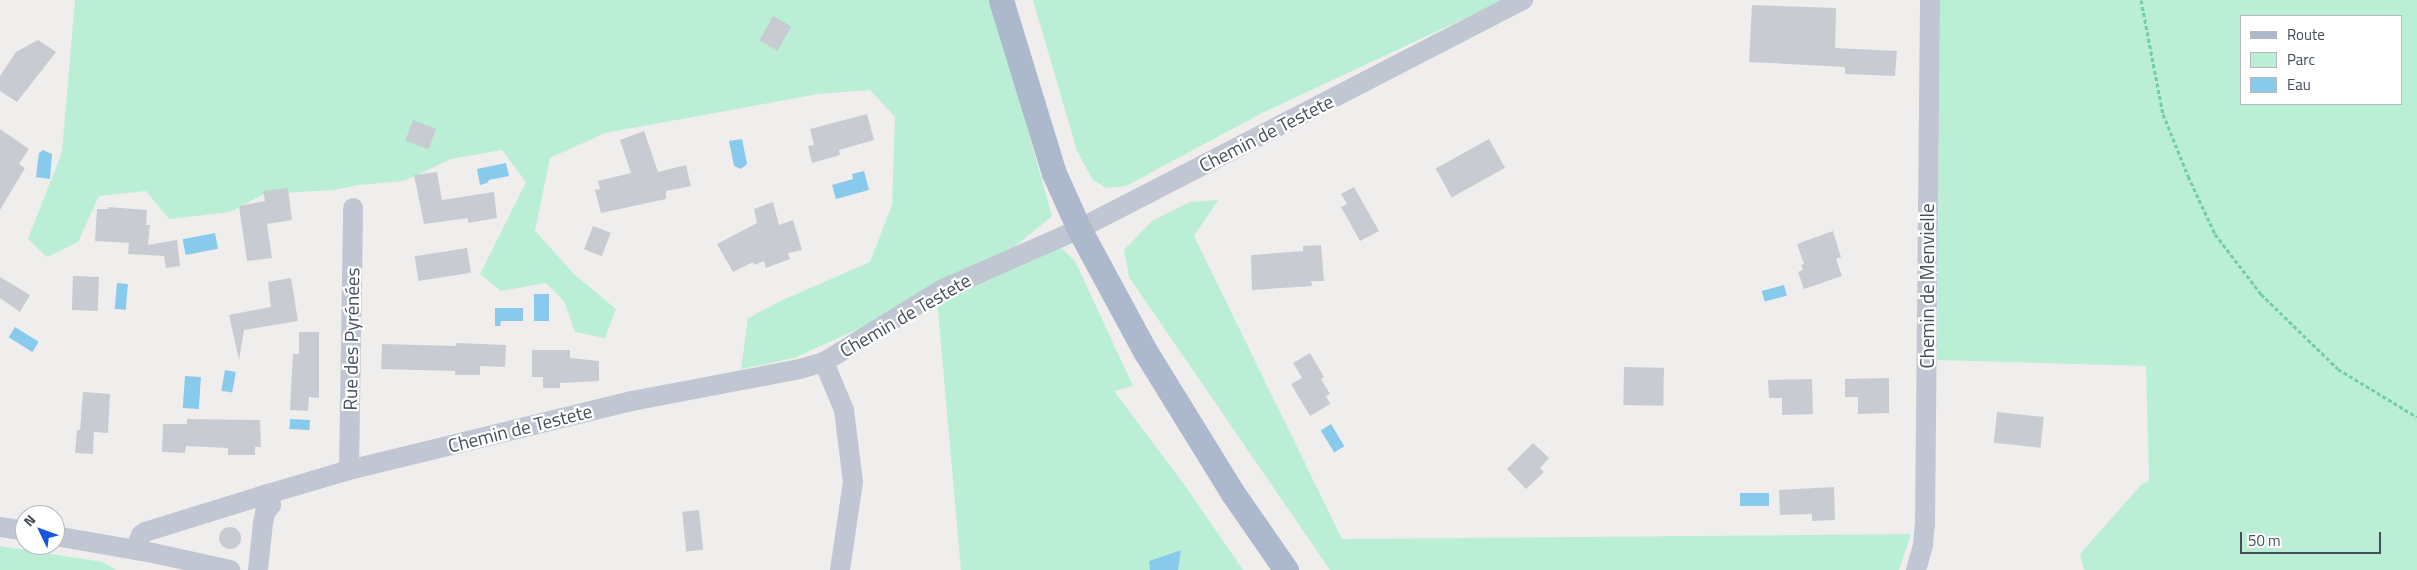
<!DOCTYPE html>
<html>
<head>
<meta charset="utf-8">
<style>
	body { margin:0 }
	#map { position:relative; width:2417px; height:570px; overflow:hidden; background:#f0eded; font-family:"Titillium Web",sans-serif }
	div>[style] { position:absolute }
	.green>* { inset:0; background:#baefd5 }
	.water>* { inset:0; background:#87caec; transform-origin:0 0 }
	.building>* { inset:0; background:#c9cbd3; transform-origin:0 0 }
	.round { border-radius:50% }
	.path>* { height:3px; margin-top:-1.5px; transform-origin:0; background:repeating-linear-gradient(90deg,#72cdab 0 4px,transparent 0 6.5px) }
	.minor>* { height:20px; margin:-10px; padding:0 10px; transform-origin:10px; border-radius:10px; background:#c0c7d3 }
	.major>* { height:25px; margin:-12.5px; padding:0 12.5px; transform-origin:12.5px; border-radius:12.5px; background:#acb9cd }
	span { translate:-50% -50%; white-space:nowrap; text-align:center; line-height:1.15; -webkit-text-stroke:4.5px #fff; paint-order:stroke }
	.street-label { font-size:19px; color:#454e5a }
	.legend { position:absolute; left:2240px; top:15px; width:162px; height:90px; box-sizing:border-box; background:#fff; border:1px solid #b5b8bd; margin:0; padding:6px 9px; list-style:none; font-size:15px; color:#454e5a }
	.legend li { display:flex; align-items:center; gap:10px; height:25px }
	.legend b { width:25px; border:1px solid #b5b8bd }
	.north { position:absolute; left:15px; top:505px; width:50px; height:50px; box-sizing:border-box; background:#fff; border:1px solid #b5b8bd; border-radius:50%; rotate:312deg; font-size:14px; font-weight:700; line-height:20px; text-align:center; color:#454e5a }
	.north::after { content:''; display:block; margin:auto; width:18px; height:22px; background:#1856df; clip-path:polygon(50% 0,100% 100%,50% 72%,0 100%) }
	.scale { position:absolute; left:2240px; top:532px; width:141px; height:22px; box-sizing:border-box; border:2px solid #454e5a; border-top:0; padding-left:6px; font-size:15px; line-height:18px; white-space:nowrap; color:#454e5a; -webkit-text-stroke:4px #fff; paint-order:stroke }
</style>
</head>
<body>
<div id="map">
	<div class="green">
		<i style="clip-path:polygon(75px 0,991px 0,1052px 216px,984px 272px,794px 358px,741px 369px,748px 318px,785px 299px,870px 262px,892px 205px,895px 117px,870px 90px,818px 94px,605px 133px,550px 158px,535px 231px,575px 275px,616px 309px,605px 338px,575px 332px,564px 301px,546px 283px,501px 291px,480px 274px,526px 182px,502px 150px,451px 159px,404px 181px,358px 185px,334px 190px,264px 194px,230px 212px,169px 219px,146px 191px,99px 196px,78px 242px,47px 257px,28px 239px,62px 152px)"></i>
		<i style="clip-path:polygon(1033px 0,1504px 0,1262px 113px,1126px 186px,1106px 188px,1093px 180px,1077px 151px)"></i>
		<i style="clip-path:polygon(evenodd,1940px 0,2417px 0,2417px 570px,2084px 570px,2080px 554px,2142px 484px,2149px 481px,2146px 366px,1937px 360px,1940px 0,2241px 16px,2401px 16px,2401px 104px,2241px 104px,2241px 16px)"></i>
		<i style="clip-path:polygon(1218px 200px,1194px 236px,1342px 539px,1911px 534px,1899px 570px,1330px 570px,1129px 277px,1124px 250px,1152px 221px,1190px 202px)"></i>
		<i style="clip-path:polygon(1059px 246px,1075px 261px,1133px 386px,1114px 391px,1186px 487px,1243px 570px,1178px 570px,1180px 550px,1149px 561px,1150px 570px,961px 570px,937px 300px)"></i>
		<i style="clip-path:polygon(0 546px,103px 562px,116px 570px,0 570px)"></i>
	</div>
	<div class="water">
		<i style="clip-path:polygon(742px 139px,747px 164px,741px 169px,734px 166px,729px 141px)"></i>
		<i style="clip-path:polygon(43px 150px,52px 154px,50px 179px,36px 177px,39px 153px)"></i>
		<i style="clip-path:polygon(506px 163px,509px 176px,489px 180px,487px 183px,480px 185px,477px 169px)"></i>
		<i style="clip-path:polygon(864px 171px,869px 190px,836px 199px,832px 185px,853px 179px,852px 174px)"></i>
		<i style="left:215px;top:233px;width:16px;height:33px;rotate:79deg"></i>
		<i style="left:117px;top:283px;width:11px;height:26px;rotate:5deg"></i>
		<i style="left:1784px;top:285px;width:11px;height:23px;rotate:75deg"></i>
		<i style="left:534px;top:294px;width:15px;height:27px"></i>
		<i style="clip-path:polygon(495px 308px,523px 308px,523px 321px,501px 321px,500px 326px,495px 326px)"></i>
		<i style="left:15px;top:327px;width:28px;height:12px;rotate:32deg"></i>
		<i style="left:225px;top:370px;width:11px;height:21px;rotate:10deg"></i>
		<i style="left:185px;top:376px;width:16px;height:32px;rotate:4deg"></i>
		<i style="left:290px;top:419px;width:20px;height:10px;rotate:3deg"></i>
		<i style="left:1331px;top:424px;width:26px;height:12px;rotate:59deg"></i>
		<i style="left:1740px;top:493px;width:29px;height:13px"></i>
		<i style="clip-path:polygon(1181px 550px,1178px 570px,1150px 570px,1149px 561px)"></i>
	</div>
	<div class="building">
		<i style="clip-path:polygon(1752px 5px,1836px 8px,1835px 48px,1897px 51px,1895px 76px,1845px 74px,1845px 67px,1749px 62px)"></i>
		<i style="left:773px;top:16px;width:21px;height:28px;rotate:29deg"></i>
		<i style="clip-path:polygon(38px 40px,56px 52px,17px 102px,0 91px,0 76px,16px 52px)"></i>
		<i style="clip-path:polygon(867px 114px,874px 140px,839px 150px,840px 155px,812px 163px,808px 146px,814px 145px,810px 129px)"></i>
		<i style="left:413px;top:120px;width:25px;height:22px;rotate:21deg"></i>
		<i style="clip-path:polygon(0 129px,29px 149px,19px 164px,25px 168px,0 210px)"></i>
		<i style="clip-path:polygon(644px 131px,658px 172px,686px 165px,691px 186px,666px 191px,666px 199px,601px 213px,595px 190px,600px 189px,598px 181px,631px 173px,620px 140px)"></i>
		<i style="left:1489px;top:139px;width:33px;height:61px;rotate:61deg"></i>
		<i style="clip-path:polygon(437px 172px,442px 200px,494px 192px,497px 218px,468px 223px,468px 218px,424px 224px,414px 175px)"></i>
		<i style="clip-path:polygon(1354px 187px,1379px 231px,1360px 241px,1341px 207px,1347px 204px,1341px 194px)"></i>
		<i style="clip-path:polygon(288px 188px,292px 220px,267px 224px,272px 258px,247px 261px,239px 206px,265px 201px,263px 191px)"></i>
		<i style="clip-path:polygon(773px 202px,779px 225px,793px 220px,802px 250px,788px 253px,790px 259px,766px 268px,764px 261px,754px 265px,753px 262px,733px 272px,717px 244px,757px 223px,754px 209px)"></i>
		<i style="clip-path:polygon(108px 207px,147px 210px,146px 225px,150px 225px,148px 245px,177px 240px,180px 266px,166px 268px,164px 256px,128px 254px,129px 243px,95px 241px,97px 209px,108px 209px)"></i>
		<i style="left:593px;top:226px;width:19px;height:25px;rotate:21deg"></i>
		<i style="clip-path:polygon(1833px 231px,1841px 257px,1836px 259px,1842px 276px,1804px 289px,1798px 272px,1803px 270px,1801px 265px,1804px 264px,1797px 244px)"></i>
		<i style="clip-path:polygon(1321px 245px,1324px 281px,1311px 281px,1312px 286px,1252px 290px,1251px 255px,1303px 251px,1303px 246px)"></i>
		<i style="left:467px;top:248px;width:25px;height:53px;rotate:81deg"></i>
		<i style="left:73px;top:276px;width:26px;height:34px;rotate:2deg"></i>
		<i style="clip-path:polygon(0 277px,30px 295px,20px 312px,0 298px)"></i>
		<i style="clip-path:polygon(291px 278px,298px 321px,244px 330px,239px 360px,229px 315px,271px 307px,268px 282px)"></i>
		<i style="clip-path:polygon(299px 332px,319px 332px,319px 398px,309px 397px,308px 411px,290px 410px,293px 354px,299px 354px)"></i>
		<i style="clip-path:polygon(456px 343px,506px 345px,505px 367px,480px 366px,480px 375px,455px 375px,455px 371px,381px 369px,382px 344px,456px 346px)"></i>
		<i style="clip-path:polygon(532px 350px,570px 350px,570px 358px,599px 361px,599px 381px,560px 383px,560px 388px,543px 388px,543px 377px,532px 377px)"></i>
		<i style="clip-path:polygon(1310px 353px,1324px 377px,1321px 379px,1330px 394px,1326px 396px,1330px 404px,1310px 416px,1291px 384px,1302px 378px,1293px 363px)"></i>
		<i style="left:1624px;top:367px;width:40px;height:38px;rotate:1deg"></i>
		<i style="clip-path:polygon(1889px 378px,1889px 413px,1858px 414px,1858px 397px,1845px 397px,1845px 379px)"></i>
		<i style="clip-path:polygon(1812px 379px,1813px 414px,1782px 415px,1782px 398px,1769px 398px,1768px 380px)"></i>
		<i style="clip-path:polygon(83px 392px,110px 394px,108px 433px,94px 432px,93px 454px,75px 453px,77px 430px,80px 430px)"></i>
		<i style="left:1997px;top:412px;width:47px;height:31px;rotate:6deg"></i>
		<i style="clip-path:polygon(187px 419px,260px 420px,261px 447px,255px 447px,255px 455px,228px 455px,228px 448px,186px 446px,185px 453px,162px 452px,163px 424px,187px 424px)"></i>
		<i style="clip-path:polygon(1533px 443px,1549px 458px,1540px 468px,1544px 472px,1526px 489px,1507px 469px)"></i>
		<i style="clip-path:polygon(1834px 487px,1835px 520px,1812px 521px,1812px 514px,1780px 515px,1779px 490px)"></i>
		<i style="left:699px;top:510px;width:40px;height:17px;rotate:84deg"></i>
		<i class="round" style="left:219px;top:527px;width:22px;height:22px"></i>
	</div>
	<div class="path">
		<i style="left:2141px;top:0;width:116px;rotate:79.1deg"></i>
		<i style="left:2163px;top:114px;width:67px;rotate:68deg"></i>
		<i style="left:2188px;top:176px;width:64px;rotate:65deg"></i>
		<i style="left:2215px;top:234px;width:76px;rotate:52.5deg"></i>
		<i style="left:2261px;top:294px;width:107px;rotate:44.2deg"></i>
		<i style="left:2338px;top:369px;width:92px;rotate:31.3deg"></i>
	</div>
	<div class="minor">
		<i style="left:824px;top:362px;width:52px;rotate:67.4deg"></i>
		<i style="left:844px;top:410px;width:73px;rotate:82.9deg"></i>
		<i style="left:853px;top:482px;width:89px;rotate:98.4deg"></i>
		<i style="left:349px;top:470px;width:262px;rotate:-89.1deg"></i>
		<i style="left:268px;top:494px;width:84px;rotate:-16.5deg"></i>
		<i style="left:349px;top:470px;width:291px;rotate:-13.7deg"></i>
		<i style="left:632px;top:401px;width:171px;rotate:-10.8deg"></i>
		<i style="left:800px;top:369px;width:25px;rotate:-16deg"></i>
		<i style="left:824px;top:362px;width:137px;rotate:-31.6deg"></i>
		<i style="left:941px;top:290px;width:151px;rotate:-23.8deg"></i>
		<i style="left:1079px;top:229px;width:500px;rotate:-27.3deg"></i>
		<i style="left:0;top:527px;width:25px;rotate:9deg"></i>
		<i style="left:55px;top:536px;width:99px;rotate:9.8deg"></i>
		<i style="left:153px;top:553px;width:79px;rotate:12.4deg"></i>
		<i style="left:135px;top:550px;width:16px;rotate:-68deg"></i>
		<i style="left:141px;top:535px;width:5px;rotate:-37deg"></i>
		<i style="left:145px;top:532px;width:129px;rotate:-17.2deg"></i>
		<i style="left:268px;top:494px;width:11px;rotate:75deg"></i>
		<i style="left:271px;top:505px;width:10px;rotate:127deg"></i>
		<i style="left:265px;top:513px;width:10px;rotate:101deg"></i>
		<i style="left:263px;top:523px;width:47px;rotate:96.1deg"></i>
		<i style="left:1916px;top:570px;width:26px;rotate:-74deg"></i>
		<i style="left:1923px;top:545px;width:21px;rotate:-85deg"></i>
		<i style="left:1925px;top:524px;width:524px;rotate:-89.45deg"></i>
	</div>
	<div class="major">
		<i style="left:1001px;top:0;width:181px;rotate:73deg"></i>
		<i style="left:1054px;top:173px;width:61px;rotate:65.9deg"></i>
		<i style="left:1079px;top:229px;width:139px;rotate:61.6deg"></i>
		<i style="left:1145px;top:351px;width:166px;rotate:58.3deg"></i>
		<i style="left:1232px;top:492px;width:95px;rotate:55.3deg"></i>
	</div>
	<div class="street-label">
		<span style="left:1266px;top:133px;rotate:-27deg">Chemin de Testete</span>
		<span style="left:1927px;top:286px;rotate:-90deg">Chemin de Menvielle</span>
		<span style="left:905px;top:315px;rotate:-30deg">Chemin de Testete</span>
		<span style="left:351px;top:339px;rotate:-89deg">Rue des Pyrénées</span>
		<span style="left:520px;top:428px;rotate:-14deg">Chemin de Testete</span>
	</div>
	<ul class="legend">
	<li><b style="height:6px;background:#acb9cd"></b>Route</li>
	<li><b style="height:14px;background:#baefd5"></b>Parc</li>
	<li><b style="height:14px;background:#87caec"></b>Eau</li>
	</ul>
	<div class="north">N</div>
	<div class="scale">50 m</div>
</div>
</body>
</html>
